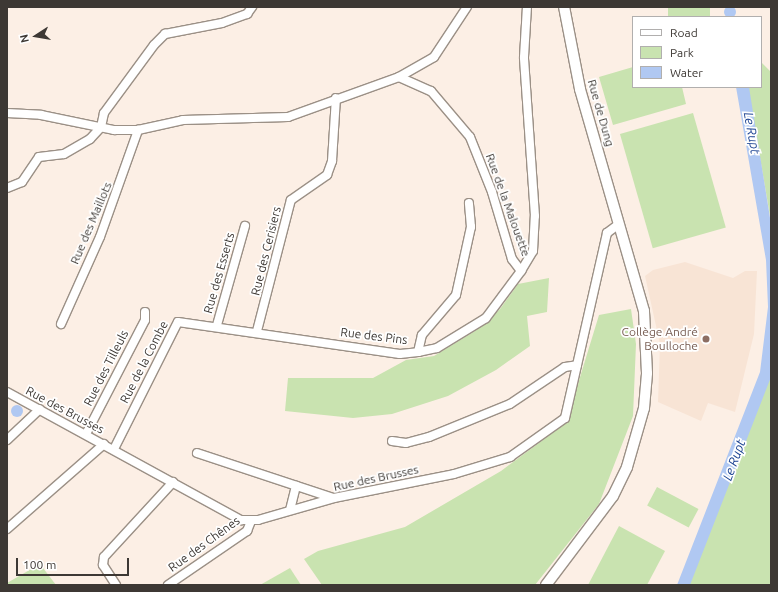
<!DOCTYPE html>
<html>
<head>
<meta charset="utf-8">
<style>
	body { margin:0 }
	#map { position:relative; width:778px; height:592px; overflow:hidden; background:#fcefe5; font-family:Ubuntu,sans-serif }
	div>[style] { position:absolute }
	.built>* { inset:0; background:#f8e4d5 }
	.green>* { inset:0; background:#c9e3b0; transform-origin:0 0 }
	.water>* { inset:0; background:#b0c8f2 }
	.round { border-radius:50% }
	.roads { filter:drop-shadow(1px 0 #9b9086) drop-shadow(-1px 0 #9b9086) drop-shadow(0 1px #9b9086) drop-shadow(0 -1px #9b9086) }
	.minor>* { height:8px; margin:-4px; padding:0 4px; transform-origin:4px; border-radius:4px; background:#fff }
	.major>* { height:10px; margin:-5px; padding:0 5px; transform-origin:5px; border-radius:5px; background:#fff }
	.dots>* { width:11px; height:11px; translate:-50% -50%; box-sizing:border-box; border:2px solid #fff; border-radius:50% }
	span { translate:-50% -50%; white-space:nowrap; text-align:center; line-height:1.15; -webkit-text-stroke:3.5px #fff; paint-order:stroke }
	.street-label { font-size:12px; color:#3d3834 }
	.education-label { font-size:12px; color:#785e54 }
	.right { translate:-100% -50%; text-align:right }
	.water-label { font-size:13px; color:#1b4291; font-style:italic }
	.frame { position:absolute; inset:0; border:8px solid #3d3834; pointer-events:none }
	.legend { position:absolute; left:632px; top:16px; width:130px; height:72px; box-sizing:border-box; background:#fff; border:1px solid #b1afae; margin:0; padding:5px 7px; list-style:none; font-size:12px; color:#3d3834 }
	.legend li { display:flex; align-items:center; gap:8px; height:20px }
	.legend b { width:20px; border:1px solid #b1afae }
	.north { position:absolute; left:16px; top:16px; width:40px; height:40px; -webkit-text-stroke:3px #fff; paint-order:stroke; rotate:258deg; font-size:11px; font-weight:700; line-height:16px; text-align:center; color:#3d3834 }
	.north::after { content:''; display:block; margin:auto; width:14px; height:18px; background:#3d3834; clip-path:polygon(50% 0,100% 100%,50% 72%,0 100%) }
	.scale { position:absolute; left:16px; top:558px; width:113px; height:18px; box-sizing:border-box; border:2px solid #3d3834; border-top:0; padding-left:5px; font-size:12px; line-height:14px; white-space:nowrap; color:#3d3834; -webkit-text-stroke:3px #fff; paint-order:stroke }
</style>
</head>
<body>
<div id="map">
	<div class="built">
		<i style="clip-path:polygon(685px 262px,733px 278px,745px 271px,757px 271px,754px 334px,735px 412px,708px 403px,701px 421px,658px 402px,660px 344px,645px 276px,653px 270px)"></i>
	</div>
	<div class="green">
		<i style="left:668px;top:7px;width:42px;height:10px"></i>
		<i style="clip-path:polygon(761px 62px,771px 72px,771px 222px,748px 87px,761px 87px)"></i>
		<i style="clip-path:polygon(633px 67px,633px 87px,682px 87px,686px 104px,613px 125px,599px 77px)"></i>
		<i style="left:693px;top:113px;width:119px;height:76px;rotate:74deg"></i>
		<i style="clip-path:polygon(549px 278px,547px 312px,527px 316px,530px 346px,496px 370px,448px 396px,392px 414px,353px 418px,285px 411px,288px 378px,373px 378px,406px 360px,434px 356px,475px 331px,500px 309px,518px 284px)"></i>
		<i style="clip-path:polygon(631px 309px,636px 344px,633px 416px,599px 504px,535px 585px,322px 585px,304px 559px,318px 551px,405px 527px,501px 471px,566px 423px,599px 315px)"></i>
		<i style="clip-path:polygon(771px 346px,771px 585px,685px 585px)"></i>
		<i style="left:657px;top:487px;width:47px;height:21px;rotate:28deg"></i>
		<i style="clip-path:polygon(619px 526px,665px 551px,647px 585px,588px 585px)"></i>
		<i style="clip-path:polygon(40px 564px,56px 585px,7px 585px,7px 583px)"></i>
		<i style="clip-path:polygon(290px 568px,301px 585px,260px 585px)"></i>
	</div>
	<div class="water">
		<i class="round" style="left:724px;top:6px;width:12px;height:12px"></i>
		<i style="clip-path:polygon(736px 87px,749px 87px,771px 224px,771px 377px,690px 585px,677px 585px,760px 372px,768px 307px,766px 260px)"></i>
		<i class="round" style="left:11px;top:405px;width:12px;height:12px"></i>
	</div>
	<div class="roads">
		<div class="minor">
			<i style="left:399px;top:77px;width:40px;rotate:-29.7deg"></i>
			<i style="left:434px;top:57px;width:60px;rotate:-56.6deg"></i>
			<i style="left:7px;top:113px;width:34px;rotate:3deg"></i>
			<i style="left:41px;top:115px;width:75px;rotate:11.6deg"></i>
			<i style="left:114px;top:130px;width:24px"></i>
			<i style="left:138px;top:130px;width:46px;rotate:-12.5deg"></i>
			<i style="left:183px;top:120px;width:105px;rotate:-1.6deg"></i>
			<i style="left:288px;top:117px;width:118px;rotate:-19.8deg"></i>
			<i style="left:399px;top:77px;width:35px;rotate:24deg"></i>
			<i style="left:431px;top:91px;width:60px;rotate:49.7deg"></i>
			<i style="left:470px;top:137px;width:59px;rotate:68.2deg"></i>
			<i style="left:492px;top:192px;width:70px;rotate:73.4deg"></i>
			<i style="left:512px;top:259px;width:15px;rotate:53deg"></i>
			<i style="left:521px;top:271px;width:23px;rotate:-59deg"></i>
			<i style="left:533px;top:251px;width:35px;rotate:-87deg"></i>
			<i style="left:535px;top:216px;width:159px;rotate:-94deg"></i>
			<i style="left:524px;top:57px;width:50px;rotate:-86.6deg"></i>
			<i style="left:7px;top:188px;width:16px;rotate:-22deg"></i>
			<i style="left:22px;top:182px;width:30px;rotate:-56deg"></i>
			<i style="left:39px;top:157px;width:25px;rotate:-7deg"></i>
			<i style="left:64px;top:154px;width:30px;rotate:-30deg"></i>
			<i style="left:90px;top:139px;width:16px;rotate:-47deg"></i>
			<i style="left:101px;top:127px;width:14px;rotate:-78deg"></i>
			<i style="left:104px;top:113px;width:84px;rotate:-53.7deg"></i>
			<i style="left:154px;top:45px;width:16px;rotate:-45deg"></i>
			<i style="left:165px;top:34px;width:58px;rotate:-10.9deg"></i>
			<i style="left:222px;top:23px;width:27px;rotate:-20deg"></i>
			<i style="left:247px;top:14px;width:9px;rotate:-54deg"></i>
			<i style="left:61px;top:324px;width:95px;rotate:-65.9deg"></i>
			<i style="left:100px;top:237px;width:114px;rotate:-70.4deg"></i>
			<i style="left:217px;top:325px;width:103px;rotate:-74.2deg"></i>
			<i style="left:257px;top:331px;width:135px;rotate:-75.5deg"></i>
			<i style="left:291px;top:200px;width:44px;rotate:-34.8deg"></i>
			<i style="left:327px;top:175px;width:15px;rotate:-70deg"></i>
			<i style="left:332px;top:161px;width:63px;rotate:-86.4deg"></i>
			<i style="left:418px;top:352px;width:17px;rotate:-77deg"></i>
			<i style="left:422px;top:335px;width:52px;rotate:-49.6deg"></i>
			<i style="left:456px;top:295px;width:70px;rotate:-77.6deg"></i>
			<i style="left:471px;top:227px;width:24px;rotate:-95deg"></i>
			<i style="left:7px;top:392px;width:267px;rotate:28.7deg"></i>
			<i style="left:241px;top:520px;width:17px"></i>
			<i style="left:258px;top:520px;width:79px;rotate:-16.1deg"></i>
			<i style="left:334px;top:498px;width:122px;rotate:-11.3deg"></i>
			<i style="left:454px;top:474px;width:59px;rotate:-16.9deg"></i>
			<i style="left:510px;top:457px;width:67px;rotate:-35.3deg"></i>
			<i style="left:565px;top:418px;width:190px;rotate:-77.2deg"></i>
			<i style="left:607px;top:233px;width:15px;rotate:-37deg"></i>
			<i style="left:86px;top:434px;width:128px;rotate:-62.6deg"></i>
			<i style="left:145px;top:320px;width:8px;rotate:-90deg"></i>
			<i style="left:7px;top:440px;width:45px;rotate:-43.2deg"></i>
			<i style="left:392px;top:441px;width:14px;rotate:8deg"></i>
			<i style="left:406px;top:443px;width:24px;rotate:-15deg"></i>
			<i style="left:429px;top:437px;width:87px;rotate:-22.2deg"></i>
			<i style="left:510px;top:404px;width:66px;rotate:-33.9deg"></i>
			<i style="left:565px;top:367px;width:12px;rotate:-9deg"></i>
			<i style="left:114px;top:449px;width:142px;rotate:-63.3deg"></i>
			<i style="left:178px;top:322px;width:224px;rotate:8.2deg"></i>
			<i style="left:400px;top:354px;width:18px;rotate:-6deg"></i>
			<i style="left:418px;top:352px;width:19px;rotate:-12deg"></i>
			<i style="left:437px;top:348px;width:57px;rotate:-31.5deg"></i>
			<i style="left:486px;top:318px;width:59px;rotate:-53.3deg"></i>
			<i style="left:197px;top:453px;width:143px;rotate:18.3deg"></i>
			<i style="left:290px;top:510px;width:25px;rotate:-76deg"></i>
			<i style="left:7px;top:529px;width:129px;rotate:-41.2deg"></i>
			<i style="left:116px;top:585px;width:24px;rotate:-123deg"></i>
			<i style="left:103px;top:565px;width:8px;rotate:-83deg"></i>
			<i style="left:104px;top:557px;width:102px;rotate:-47.4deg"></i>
			<i style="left:168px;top:585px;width:96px;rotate:-34.4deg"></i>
			<i style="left:247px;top:531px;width:11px;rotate:-68deg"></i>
		</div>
		<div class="major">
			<i style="left:546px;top:585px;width:111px;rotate:-53deg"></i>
			<i style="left:613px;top:496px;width:32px;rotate:-64deg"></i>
			<i style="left:627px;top:467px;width:61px;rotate:-73.9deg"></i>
			<i style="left:644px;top:408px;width:35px;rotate:-85deg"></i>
			<i style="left:647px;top:373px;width:62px;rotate:-92.8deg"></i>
			<i style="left:644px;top:311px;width:231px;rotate:-106.1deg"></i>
			<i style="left:580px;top:89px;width:84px;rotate:-101deg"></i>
		</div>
	</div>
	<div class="dots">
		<i style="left:706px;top:339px;background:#8d6e63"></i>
	</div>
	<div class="street-label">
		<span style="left:601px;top:113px;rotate:74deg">Rue de Dung</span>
		<span style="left:508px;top:205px;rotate:70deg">Rue de la Malouette</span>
		<span style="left:91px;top:223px;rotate:-67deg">Rue des Maillots</span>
		<span style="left:266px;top:251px;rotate:-76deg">Rue des Cerisiers</span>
		<span style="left:219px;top:273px;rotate:-74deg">Rue des Esserts</span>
		<span style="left:374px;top:336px;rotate:7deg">Rue des Pins</span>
		<span style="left:144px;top:362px;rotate:-63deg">Rue de la Combe</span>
		<span style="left:106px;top:368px;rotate:-63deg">Rue des Tilleuls</span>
		<span style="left:65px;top:410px;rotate:28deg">Rue des Brusses</span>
		<span style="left:376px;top:478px;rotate:-12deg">Rue des Brusses</span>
		<span style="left:204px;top:544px;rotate:-36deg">Rue des Chênes</span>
	</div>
	<div class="education-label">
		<span class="right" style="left:698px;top:339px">Collège André<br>Boulloche</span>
	</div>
	<div class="water-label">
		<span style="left:752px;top:133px;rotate:80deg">Le Rupt</span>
		<span style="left:734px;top:460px;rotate:-70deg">Le Rupt</span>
	</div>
	<div class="frame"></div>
	<ul class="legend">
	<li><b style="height:5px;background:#fff"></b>Road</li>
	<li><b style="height:11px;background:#c9e3b0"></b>Park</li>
	<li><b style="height:11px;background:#b0c8f2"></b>Water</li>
	</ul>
	<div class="north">N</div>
	<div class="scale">100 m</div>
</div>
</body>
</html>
